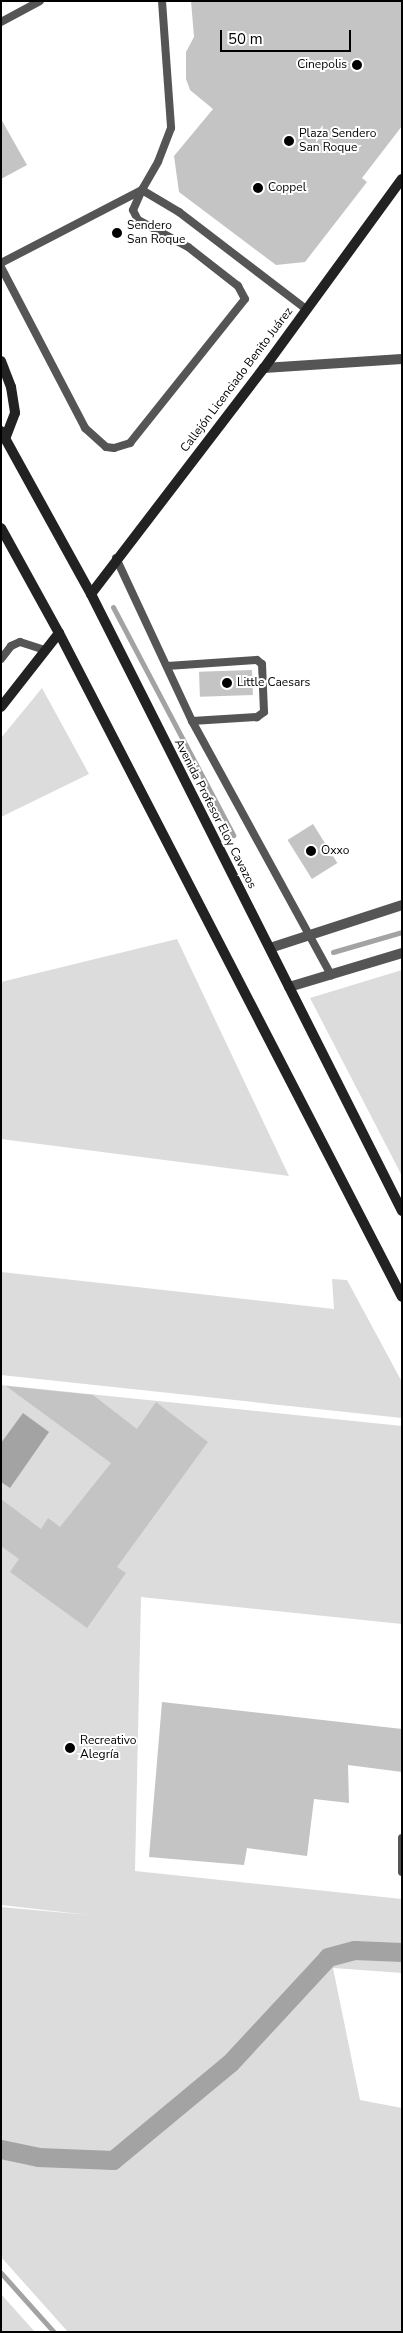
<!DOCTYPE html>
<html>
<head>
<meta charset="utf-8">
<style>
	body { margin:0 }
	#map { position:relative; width:403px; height:2333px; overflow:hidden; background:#fff; font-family:"Nunito Sans",sans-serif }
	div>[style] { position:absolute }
	.green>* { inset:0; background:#dcdcdc }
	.water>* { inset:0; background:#a3a3a3 }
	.stream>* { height:5px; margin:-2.5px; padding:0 2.5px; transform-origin:2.5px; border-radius:2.5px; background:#a3a3a3 }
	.canal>* { height:19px; margin:-9.5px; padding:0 9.5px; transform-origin:9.5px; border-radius:9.5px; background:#a3a3a3 }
	.building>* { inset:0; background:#c4c4c4; transform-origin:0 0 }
	.lane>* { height:8px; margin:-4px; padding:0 4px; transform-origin:4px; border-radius:4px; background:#555 }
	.street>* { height:10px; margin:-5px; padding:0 5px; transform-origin:5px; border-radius:5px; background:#555 }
	.secondary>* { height:10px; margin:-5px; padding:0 5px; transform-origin:5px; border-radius:5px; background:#222 }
	.dots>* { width:14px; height:14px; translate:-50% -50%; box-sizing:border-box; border:2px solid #fff; border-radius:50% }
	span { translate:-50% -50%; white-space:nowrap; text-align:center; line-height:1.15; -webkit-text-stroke:4px #fff; paint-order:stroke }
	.poi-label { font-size:12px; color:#000 }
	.right { translate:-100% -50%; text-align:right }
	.left { translate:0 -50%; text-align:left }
	.street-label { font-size:12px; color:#000 }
	.frame { position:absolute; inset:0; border:2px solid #000; pointer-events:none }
	.scale { position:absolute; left:220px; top:30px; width:131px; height:22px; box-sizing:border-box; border:2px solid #000; border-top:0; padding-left:6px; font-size:15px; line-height:18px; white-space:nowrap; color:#000; -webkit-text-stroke:4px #fff; paint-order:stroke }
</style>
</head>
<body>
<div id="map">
	<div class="green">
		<i style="clip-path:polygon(42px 688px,89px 774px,1px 817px,1px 738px)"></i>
		<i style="clip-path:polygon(177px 939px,289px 1176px,1px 1139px,1px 982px)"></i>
		<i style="clip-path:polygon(402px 970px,402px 1176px,310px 998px)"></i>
		<i style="clip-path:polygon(1px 1272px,334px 1309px,332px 1279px,347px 1280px,402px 1382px,402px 1418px,1px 1375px)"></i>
		<i style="clip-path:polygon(1px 1385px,402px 1426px,402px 1624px,141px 1597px,135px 1871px,402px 1899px,402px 1973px,333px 1968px,360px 2100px,402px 2108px,402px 2332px,68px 2332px,1px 2257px,1px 1907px,89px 1915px,1px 1905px)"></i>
		<i style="clip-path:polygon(1px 2294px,35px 2332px,1px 2332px)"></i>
	</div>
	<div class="water">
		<i style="clip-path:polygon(23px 1413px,49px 1432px,10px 1488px,1px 1482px,1px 1443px)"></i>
	</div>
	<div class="stream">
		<i style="left:113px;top:607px;width:258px;rotate:62.2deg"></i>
		<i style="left:333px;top:952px;width:72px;rotate:-16.2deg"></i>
		<i style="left:1px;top:2273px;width:79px;rotate:48.1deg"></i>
	</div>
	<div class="canal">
		<i style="left:1px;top:2149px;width:38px;rotate:12deg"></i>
		<i style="left:38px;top:2157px;width:75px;rotate:2.3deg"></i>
		<i style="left:113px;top:2160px;width:152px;rotate:-39.7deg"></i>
		<i style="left:230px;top:2063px;width:144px;rotate:-47.2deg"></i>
		<i style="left:328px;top:1957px;width:27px;rotate:-15deg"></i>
		<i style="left:354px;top:1950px;width:48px;rotate:2.4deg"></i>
	</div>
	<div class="building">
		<i style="clip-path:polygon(191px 1px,402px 1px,402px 126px,362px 178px,367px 182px,305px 262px,276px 265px,179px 192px,174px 156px,213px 109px,190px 90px,186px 79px,186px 52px,194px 37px)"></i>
		<i style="clip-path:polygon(1px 119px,27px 165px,1px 179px)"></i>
		<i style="left:252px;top:670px;width:25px;height:53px;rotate:88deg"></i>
		<i style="left:313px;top:824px;width:46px;height:30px;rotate:58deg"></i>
		<i style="clip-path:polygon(6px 1386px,93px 1395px,137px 1429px,156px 1402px,208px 1442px,117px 1567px,126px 1573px,87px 1628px,10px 1572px,19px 1559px,1px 1546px,1px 1499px,41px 1529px,48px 1518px,60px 1527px,111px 1463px)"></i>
		<i style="clip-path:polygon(162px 1702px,402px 1729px,402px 1772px,348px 1765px,349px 1803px,314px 1799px,307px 1856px,247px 1848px,244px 1865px,149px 1857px)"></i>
	</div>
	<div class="lane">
		<i style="left:162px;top:1px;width:127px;rotate:85.9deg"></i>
		<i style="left:171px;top:128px;width:36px;rotate:111deg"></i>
		<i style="left:158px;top:162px;width:32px;rotate:120deg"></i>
		<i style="left:142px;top:190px;width:43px;rotate:30.7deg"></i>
		<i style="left:179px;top:212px;width:160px;rotate:37.4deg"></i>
		<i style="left:1px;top:22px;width:44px;rotate:-28.3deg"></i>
		<i style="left:1px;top:263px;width:159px;rotate:-27.4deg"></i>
		<i style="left:1px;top:267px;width:182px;rotate:62.4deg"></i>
		<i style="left:85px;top:428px;width:28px;rotate:42deg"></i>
		<i style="left:106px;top:447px;width:8px;rotate:7deg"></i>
		<i style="left:114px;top:448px;width:17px;rotate:-17deg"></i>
		<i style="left:130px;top:443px;width:184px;rotate:-51.4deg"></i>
		<i style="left:245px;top:299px;width:15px;rotate:-118deg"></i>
		<i style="left:238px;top:286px;width:63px;rotate:-142deg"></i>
		<i style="left:188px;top:247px;width:57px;rotate:-151.6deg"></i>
		<i style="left:138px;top:220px;width:11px;rotate:-117deg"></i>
		<i style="left:133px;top:210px;width:22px;rotate:-66deg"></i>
		<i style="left:116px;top:558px;width:180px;rotate:65deg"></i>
		<i style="left:192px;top:721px;width:290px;rotate:61.3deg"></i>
		<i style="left:1px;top:659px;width:16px;rotate:-52deg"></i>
		<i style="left:11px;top:646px;width:10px;rotate:-24deg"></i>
		<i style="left:20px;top:642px;width:26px;rotate:18deg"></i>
		<i style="left:167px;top:666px;width:90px;rotate:-3.8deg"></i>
		<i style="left:257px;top:660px;width:6px;rotate:39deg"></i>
		<i style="left:262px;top:664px;width:48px;rotate:87.6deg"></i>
		<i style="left:264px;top:712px;width:9px;rotate:144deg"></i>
		<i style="left:257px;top:717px;width:65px;rotate:176.5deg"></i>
		<i style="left:402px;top:1838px;width:34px;rotate:90deg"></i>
	</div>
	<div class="street">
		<i style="left:264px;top:368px;width:138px;rotate:-3.7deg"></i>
		<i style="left:270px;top:948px;width:139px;rotate:-18deg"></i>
		<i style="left:289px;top:987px;width:118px;rotate:-16.7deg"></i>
	</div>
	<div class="secondary">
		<i style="left:1px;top:361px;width:28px;rotate:69deg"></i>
		<i style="left:11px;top:387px;width:26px;rotate:81deg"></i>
		<i style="left:15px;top:413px;width:28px;rotate:111deg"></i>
		<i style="left:1px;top:431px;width:186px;rotate:61.1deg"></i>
		<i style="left:91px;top:594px;width:691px;rotate:63.25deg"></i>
		<i style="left:1px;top:528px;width:120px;rotate:61.1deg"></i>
		<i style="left:59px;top:633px;width:747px;rotate:62.68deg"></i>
		<i style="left:91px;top:594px;width:285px;rotate:-52.6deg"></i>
		<i style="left:264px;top:368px;width:234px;rotate:-53.9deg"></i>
		<i style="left:1px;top:707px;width:94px;rotate:-51.9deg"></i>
	</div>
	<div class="dots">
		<i style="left:357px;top:65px;background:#000"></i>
		<i style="left:289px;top:141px;background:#000"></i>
		<i style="left:258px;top:188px;background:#000"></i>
		<i style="left:117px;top:233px;background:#000"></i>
		<i style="left:227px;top:683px;background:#000"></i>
		<i style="left:311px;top:851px;background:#000"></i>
		<i style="left:70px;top:1748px;background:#000"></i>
	</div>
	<div class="poi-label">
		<span class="right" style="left:347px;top:65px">Cinepolis</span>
		<span class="left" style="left:299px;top:141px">Plaza Sendero<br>San Roque</span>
		<span class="left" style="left:268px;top:188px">Coppel</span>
		<span class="left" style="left:127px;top:233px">Sendero<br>San Roque</span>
		<span class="left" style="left:237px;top:683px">Little Caesars</span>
		<span class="left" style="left:321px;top:851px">Oxxo</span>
		<span class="left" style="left:80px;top:1748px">Recreativo<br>Alegría</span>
	</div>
	<div class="street-label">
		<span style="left:237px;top:380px;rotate:-53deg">Callejón Licenciado Benito Juárez</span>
		<span style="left:215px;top:814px;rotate:63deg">Avenida Profesor Eloy Cavazos</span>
	</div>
	<div class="frame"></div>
	<div class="scale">50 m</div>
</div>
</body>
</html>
